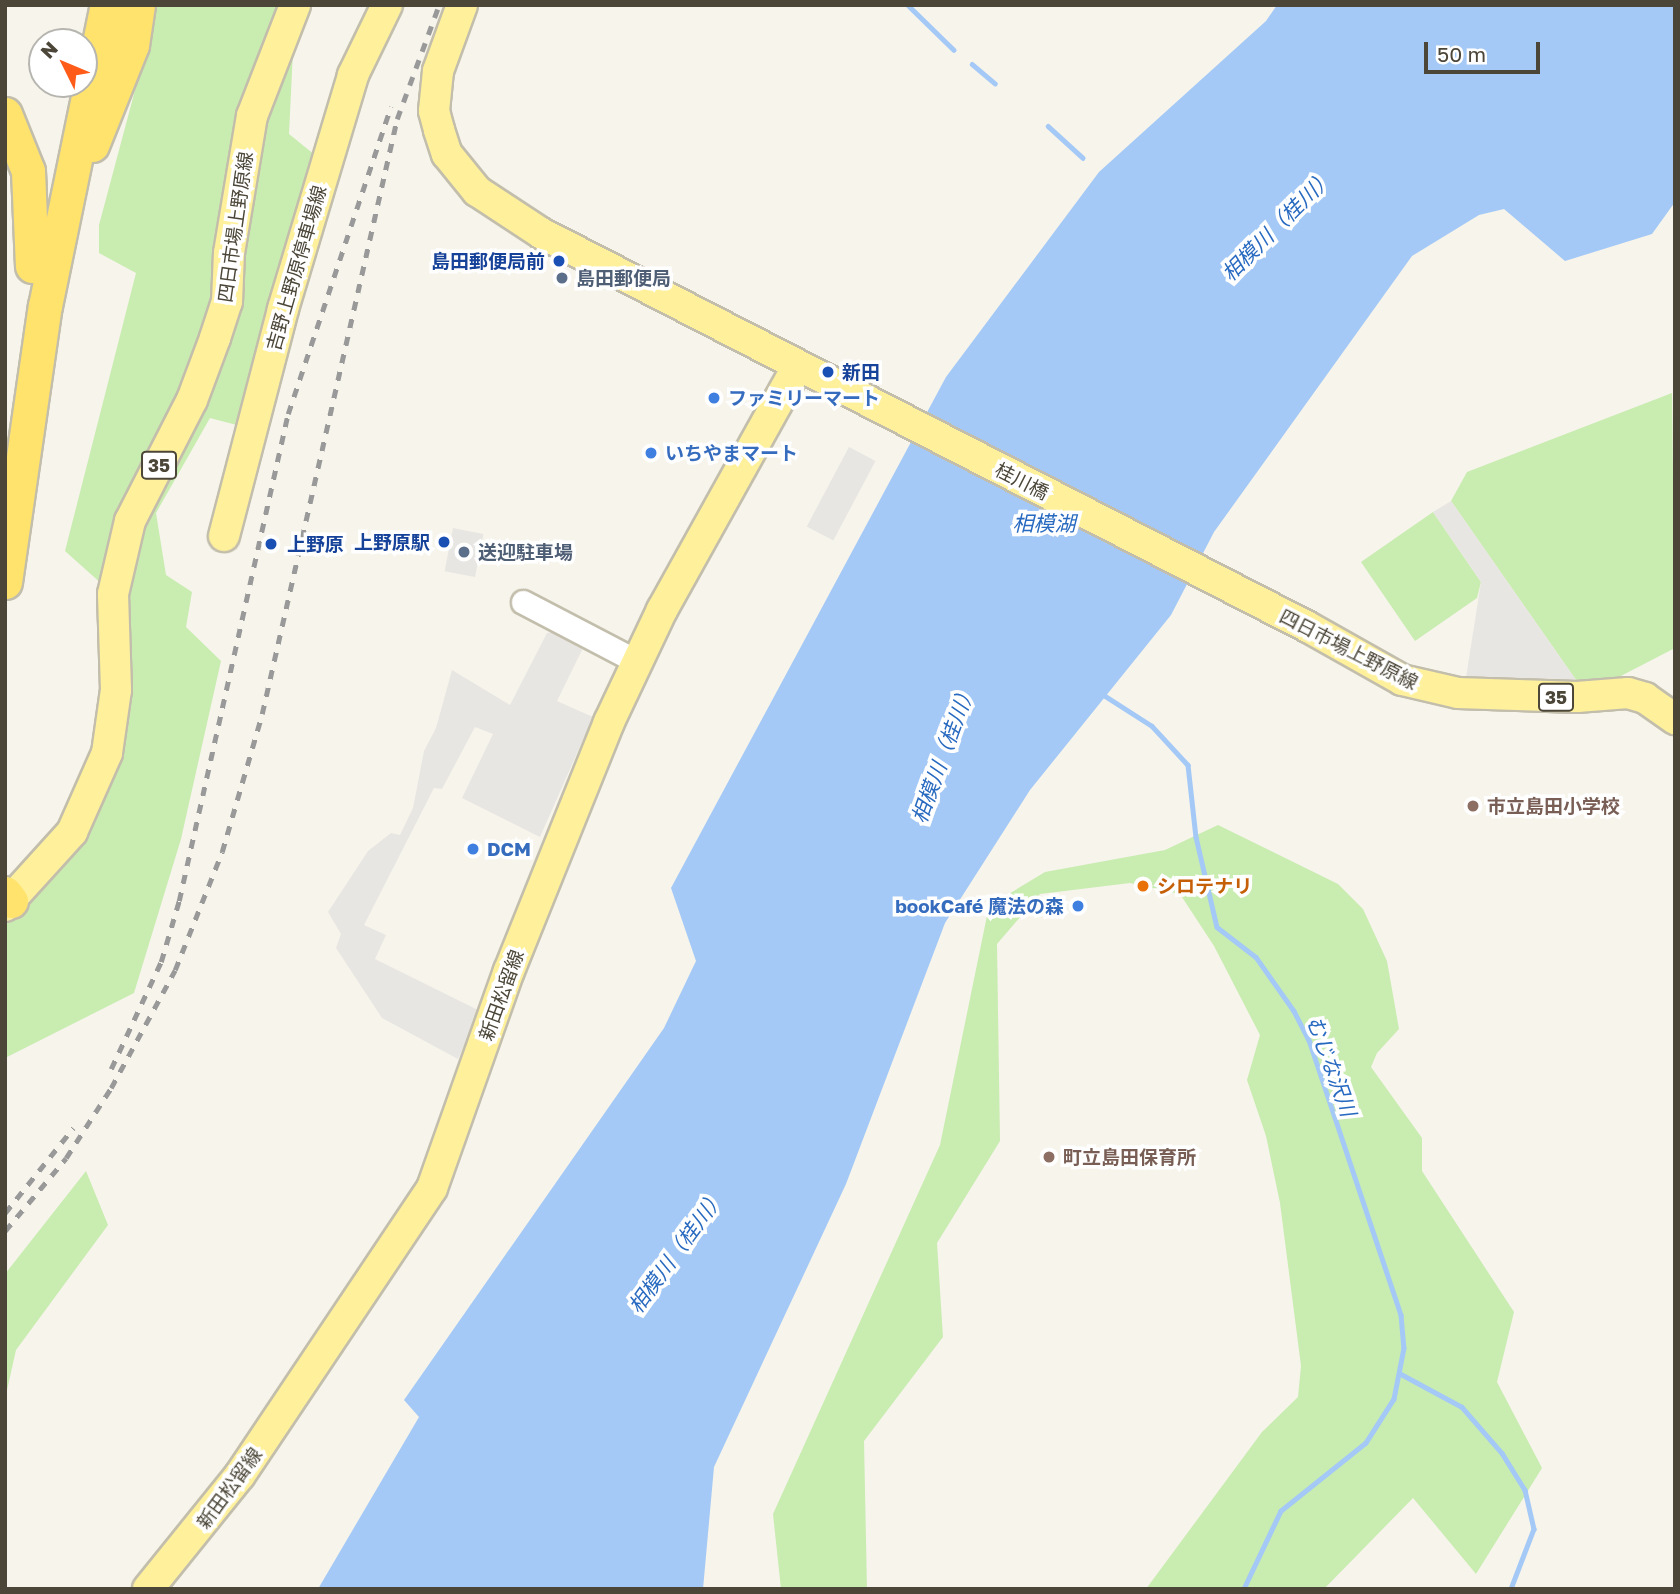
<!DOCTYPE html>
<html>
<head>
<meta charset="utf-8">
<style>
	body { margin:0 }
	#map { position:relative; width:1680px; height:1594px; overflow:hidden; background:#f6f4eb; font-family:"Golos Text","Noto Sans JP",sans-serif }
	div>[style] { position:absolute }
	.green>* { inset:0; background:#c9ecb1 }
	.parking>* { inset:0; background:#e8e6e2; transform-origin:0 0 }
	.water>* { inset:0; background:#a4c9f6 }
	.stream>* { height:4.5px; margin:-2.25px; padding:0 2.25px; transform-origin:2.25px; border-radius:2.25px; background:#a4c9f6 }
	.roads { filter:drop-shadow(2px 0 #c3beac) drop-shadow(-2px 0 #c3beac) drop-shadow(0 2px #c3beac) drop-shadow(0 -2px #c3beac) }
	.minor>* { height:23px; margin:-11.5px; padding:0 11.5px; transform-origin:11.5px; border-radius:11.5px; background:#fff }
	.major>* { height:30px; margin:-15px; padding:0 15px; transform-origin:15px; border-radius:15px; background:#fff19b }
	.highway>* { height:33px; margin:-16.5px; padding:0 16.5px; transform-origin:16.5px; border-radius:16.5px; background:#ffe36d }
	.rail>* { height:4.5px; margin-top:-2.25px; transform-origin:0; background:repeating-linear-gradient(90deg,#999 0 9px,transparent 0 18px) }
	.dots>* { width:19px; height:19px; translate:-50% -50%; box-sizing:border-box; border:4px solid #fff; border-radius:50% }
	span { translate:-50% -50%; white-space:nowrap; text-align:center; line-height:1.15; -webkit-text-stroke:7px #fff; paint-order:stroke }
	.shield-label span { padding:2px 5px; background:#fff; border:2px solid; border-radius:5px; -webkit-text-stroke-width:0 }
	.shield-label { font-size:18px; color:#4b4638; font-weight:700 }
	.street-label { font-size:19px; color:#4b4638 }
	.transit-label { font-size:19px; color:#164399; font-weight:700 }
	.right { translate:-100% -50%; text-align:right }
	.left { translate:0 -50%; text-align:left }
	.service-label { font-size:19px; color:#4e5e75; font-weight:700 }
	.shop-label { font-size:19px; color:#366cbe; font-weight:700 }
	.education-label { font-size:19px; color:#785e54; font-weight:700 }
	.food-label { font-size:19px; color:#c56008; font-weight:700 }
	.water-label { font-size:21px; color:#286ac0; font-style:italic }
	.frame { position:absolute; inset:0; border:7px solid #4b4638; pointer-events:none }
	.north { position:absolute; left:28px; top:28px; width:70px; height:70px; box-sizing:border-box; background:#fff; border:2px solid #b7b5af; border-radius:50%; rotate:313deg; font-size:19px; font-weight:700; line-height:28px; text-align:center; color:#4b4638 }
	.north::after { content:''; display:block; margin:auto; width:24px; height:32px; background:#ff5c19; clip-path:polygon(50% 0,100% 100%,50% 72%,0 100%) }
	.scale { position:absolute; left:1424px; top:42px; width:116px; height:32px; box-sizing:border-box; border:4px solid #4b4638; border-top:0; padding-left:9px; font-size:21px; line-height:24px; white-space:nowrap; color:#4b4638; -webkit-text-stroke:5px #fff; paint-order:stroke }
</style>
</head>
<body>
<div id="map">
	<div class="green">
		<i style="clip-path:polygon(143px 5px,276px 5px,294px 30px,289px 134px,326px 164px,252px 429px,210px 418px,156px 513px,166px 575px,192px 592px,186px 627px,221px 661px,181px 839px,134px 993px,5px 1058px,5px 906px,87px 805px,113px 594px,65px 551px,136px 273px,99px 253px,99px 225px,142px 64px)"></i>
		<i style="clip-path:polygon(1672px 393px,1675px 648px,1615px 679px,1576px 680px,1451px 501px,1467px 472px)"></i>
		<i style="clip-path:polygon(1433px 512px,1481px 582px,1477px 598px,1415px 641px,1361px 562px)"></i>
		<i style="clip-path:polygon(1218px 825px,1338px 884px,1363px 909px,1387px 961px,1399px 1029px,1377px 1053px,1371px 1067px,1422px 1138px,1422px 1171px,1514px 1312px,1497px 1382px,1542px 1468px,1476px 1574px,1413px 1498px,1324px 1589px,1146px 1589px,1262px 1432px,1298px 1397px,1301px 1366px,1280px 1203px,1266px 1136px,1247px 1080px,1260px 1035px,1214px 946px,1180px 894px,1130px 883px,1040px 894px,997px 944px,1000px 1141px,937px 1243px,943px 1337px,864px 1441px,867px 1589px,781px 1589px,773px 1514px,940px 1145px,989px 906px,1045px 872px,1165px 850px)"></i>
		<i style="clip-path:polygon(86px 1171px,108px 1225px,16px 1350px,5px 1399px,5px 1274px)"></i>
	</div>
	<div class="parking">
		<i style="left:849px;top:447px;width:30px;height:90px;rotate:28deg"></i>
		<i style="clip-path:polygon(1451px 501px,1576px 680px,1465px 684px,1481px 582px,1433px 512px)"></i>
		<i style="left:453px;top:528px;width:31px;height:44px;rotate:11deg"></i>
		<i style="clip-path:polygon(554px 632px,583px 648px,557px 701px,593px 717px,540px 837px,462px 798px,493px 734px,475px 727px,442px 789px,434px 788px,364px 925px,386px 935px,375px 959px,480px 1011px,458px 1059px,382px 1018px,336px 948px,341px 934px,328px 912px,368px 851px,391px 833px,400px 835px,413px 808px,424px 751px,436px 728px,452px 670px,510px 705px,547px 633px)"></i>
	</div>
	<div class="water">
		<i style="clip-path:polygon(1277px 5px,1675px 5px,1675px 202px,1652px 234px,1565px 261px,1504px 209px,1479px 215px,1412px 256px,1214px 532px,1171px 615px,1030px 790px,945px 923px,846px 1184px,714px 1467px,703px 1589px,318px 1589px,419px 1417px,404px 1400px,664px 1028px,696px 961px,671px 888px,946px 377px,1099px 172px,1266px 21px)"></i>
	</div>
	<div class="stream">
		<i style="left:908px;top:5px;width:64px;rotate:44.4deg"></i>
		<i style="left:972px;top:64px;width:30px;rotate:40deg"></i>
		<i style="left:1048px;top:126px;width:47px;rotate:42.4deg"></i>
		<i style="left:1102px;top:694px;width:59px;rotate:32.6deg"></i>
		<i style="left:1152px;top:726px;width:53px;rotate:47.3deg"></i>
		<i style="left:1188px;top:765px;width:72px;rotate:83.7deg"></i>
		<i style="left:1196px;top:837px;width:92px;rotate:76.9deg"></i>
		<i style="left:1217px;top:927px;width:49px;rotate:37.6deg"></i>
		<i style="left:1256px;top:957px;width:66px;rotate:54.9deg"></i>
		<i style="left:1294px;top:1011px;width:33px;rotate:63deg"></i>
		<i style="left:1309px;top:1040px;width:290px;rotate:71.5deg"></i>
		<i style="left:1401px;top:1315px;width:33px;rotate:85deg"></i>
		<i style="left:1404px;top:1348px;width:52px;rotate:101.1deg"></i>
		<i style="left:1394px;top:1399px;width:52px;rotate:122.5deg"></i>
		<i style="left:1366px;top:1443px;width:109px;rotate:141.3deg"></i>
		<i style="left:1281px;top:1511px;width:86px;rotate:115.4deg"></i>
		<i style="left:1401px;top:1374px;width:69px;rotate:28.4deg"></i>
		<i style="left:1462px;top:1407px;width:61px;rotate:49deg"></i>
		<i style="left:1502px;top:1453px;width:44px;rotate:58.1deg"></i>
		<i style="left:1525px;top:1490px;width:40px;rotate:77deg"></i>
		<i style="left:1534px;top:1529px;width:64px;rotate:111deg"></i>
	</div>
	<div class="roads">
		<div class="minor">
			<i style="left:523px;top:602px;width:130px;rotate:27.6deg"></i>
		</div>
		<div class="major">
			<i style="left:462px;top:5px;width:70px;rotate:110deg"></i>
			<i style="left:438px;top:71px;width:40px;rotate:95.7deg"></i>
			<i style="left:434px;top:111px;width:20px;rotate:75deg"></i>
			<i style="left:439px;top:130px;width:25px;rotate:72deg"></i>
			<i style="left:447px;top:154px;width:48px;rotate:51deg"></i>
			<i style="left:477px;top:191px;width:77px;rotate:33.3deg"></i>
			<i style="left:541px;top:233px;width:862px;rotate:27.19deg"></i>
			<i style="left:1308px;top:627px;width:108px;rotate:29.4deg"></i>
			<i style="left:1402px;top:680px;width:57px;rotate:13.1deg"></i>
			<i style="left:1458px;top:693px;width:119px;rotate:1.9deg"></i>
			<i style="left:1577px;top:697px;width:51px;rotate:-4.5deg"></i>
			<i style="left:1628px;top:693px;width:18px;rotate:16deg"></i>
			<i style="left:1645px;top:698px;width:37px;rotate:35deg"></i>
			<i style="left:224px;top:536px;width:235px;rotate:-75.4deg"></i>
			<i style="left:283px;top:309px;width:244px;rotate:-73.3deg"></i>
			<i style="left:353px;top:75px;width:78px;rotate:-64.1deg"></i>
			<i style="left:5px;top:906px;width:100px;rotate:-47.8deg"></i>
			<i style="left:72px;top:832px;width:86px;rotate:-66.1deg"></i>
			<i style="left:107px;top:753px;width:64px;rotate:-81.9deg"></i>
			<i style="left:116px;top:690px;width:96px;rotate:-91.8deg"></i>
			<i style="left:113px;top:594px;width:75px;rotate:-76.9deg"></i>
			<i style="left:130px;top:521px;width:136px;rotate:-62.9deg"></i>
			<i style="left:192px;top:400px;width:66px;rotate:-69.6deg"></i>
			<i style="left:215px;top:338px;width:38px;rotate:-72deg"></i>
			<i style="left:227px;top:302px;width:49px;rotate:-87.7deg"></i>
			<i style="left:229px;top:253px;width:139px;rotate:-80.5deg"></i>
			<i style="left:252px;top:116px;width:119px;rotate:-68.8deg"></i>
			<i style="left:148px;top:1589px;width:146px;rotate:-51.1deg"></i>
			<i style="left:240px;top:1475px;width:345px;rotate:-56.2deg"></i>
			<i style="left:432px;top:1188px;width:230px;rotate:-70.5deg"></i>
			<i style="left:509px;top:971px;width:268px;rotate:-68.1deg"></i>
			<i style="left:609px;top:722px;width:124px;rotate:-64.7deg"></i>
			<i style="left:662px;top:610px;width:279px;rotate:-60.9deg"></i>
		</div>
		<div class="highway">
			<i style="left:5px;top:114px;width:61px;rotate:68deg"></i>
			<i style="left:28px;top:171px;width:95px;rotate:87.6deg"></i>
			<i style="left:92px;top:145px;width:108px;rotate:-68.2deg"></i>
			<i style="left:132px;top:45px;width:40px;rotate:-81.5deg"></i>
			<i style="left:5px;top:582px;width:279px;rotate:-81.8deg"></i>
			<i style="left:45px;top:306px;width:307px;rotate:-78.4deg"></i>
			<i style="left:5px;top:893px;width:10px;rotate:53deg"></i>
		</div>
	</div>
	<div class="rail">
		<i style="left:111px;top:1069px;width:118px;rotate:-65deg"></i>
		<i style="left:161px;top:962px;width:64px;rotate:-73.6deg"></i>
		<i style="left:179px;top:901px;width:499px;rotate:-77.4deg"></i>
		<i style="left:288px;top:414px;width:324px;rotate:-71.5deg"></i>
		<i style="left:5px;top:1213px;width:109px;rotate:-51.3deg"></i>
		<i style="left:5px;top:1231px;width:95px;rotate:-50.1deg"></i>
		<i style="left:66px;top:1158px;width:83px;rotate:-57.3deg"></i>
		<i style="left:111px;top:1088px;width:134px;rotate:-61.5deg"></i>
		<i style="left:175px;top:970px;width:127px;rotate:-68.3deg"></i>
		<i style="left:222px;top:852px;width:144px;rotate:-73.8deg"></i>
		<i style="left:262px;top:714px;width:610px;rotate:-77.22deg"></i>
		<i style="left:397px;top:119px;width:121px;rotate:-69.8deg"></i>
	</div>
	<div class="dots">
		<i style="left:559px;top:261px;background:#1a4fb4"></i>
		<i style="left:562px;top:278px;background:#5c6f8a"></i>
		<i style="left:828px;top:372px;background:#1a4fb4"></i>
		<i style="left:714px;top:398px;background:#3f7fe0"></i>
		<i style="left:651px;top:453px;background:#3f7fe0"></i>
		<i style="left:444px;top:542px;background:#1a4fb4"></i>
		<i style="left:271px;top:544px;background:#1a4fb4"></i>
		<i style="left:464px;top:552px;background:#5c6f8a"></i>
		<i style="left:1473px;top:806px;background:#8d6e63"></i>
		<i style="left:473px;top:849px;background:#3f7fe0"></i>
		<i style="left:1143px;top:886px;background:#e8710a"></i>
		<i style="left:1078px;top:906px;background:#3f7fe0"></i>
		<i style="left:1049px;top:1157px;background:#8d6e63"></i>
	</div>
	<div class="shield-label">
		<span style="left:159px;top:465px">35</span>
		<span style="left:1556px;top:697px">35</span>
	</div>
	<div class="street-label">
		<span style="left:235px;top:227px;rotate:-82deg">四日市場上野原線</span>
		<span style="left:296px;top:268px;rotate:-74deg">吉野上野原停車場線</span>
		<span style="left:1022px;top:481px;rotate:27deg">桂川橋</span>
		<span style="left:1349px;top:649px;rotate:27deg">四日市場上野原線</span>
		<span style="left:501px;top:995px;rotate:-70deg">新田松留線</span>
		<span style="left:229px;top:1488px;rotate:-54deg">新田松留線</span>
	</div>
	<div class="transit-label">
		<span class="right" style="left:545px;top:261px">島田郵便局前</span>
		<span class="left" style="left:842px;top:372px">新田</span>
		<span class="right" style="left:430px;top:542px">上野原駅</span>
		<span class="left" style="left:287px;top:544px">上野原</span>
	</div>
	<div class="service-label">
		<span class="left" style="left:576px;top:278px">島田郵便局</span>
		<span class="left" style="left:478px;top:552px">送迎駐車場</span>
	</div>
	<div class="shop-label">
		<span class="left" style="left:728px;top:398px">ファミリーマート</span>
		<span class="left" style="left:665px;top:453px">いちやまマート</span>
		<span class="left" style="left:487px;top:849px">DCM</span>
		<span class="right" style="left:1064px;top:906px">bookCafé 魔法の森</span>
	</div>
	<div class="education-label">
		<span class="left" style="left:1487px;top:806px">市立島田小学校</span>
		<span class="left" style="left:1063px;top:1157px">町立島田保育所</span>
	</div>
	<div class="food-label">
		<span class="left" style="left:1157px;top:886px">シロテナリ</span>
	</div>
	<div class="water-label">
		<span style="left:1277px;top:225px;rotate:-45deg">相模川（桂川）</span>
		<span style="left:1044px;top:523px">相模湖</span>
		<span style="left:943px;top:753px;rotate:-70deg">相模川（桂川）</span>
		<span style="left:1332px;top:1066px;rotate:70deg">むじな沢川</span>
		<span style="left:676px;top:1251px;rotate:-54deg">相模川（桂川）</span>
	</div>
	<div class="frame"></div>
	<div class="north">N</div>
	<div class="scale">50 m</div>
</div>
</body>
</html>
